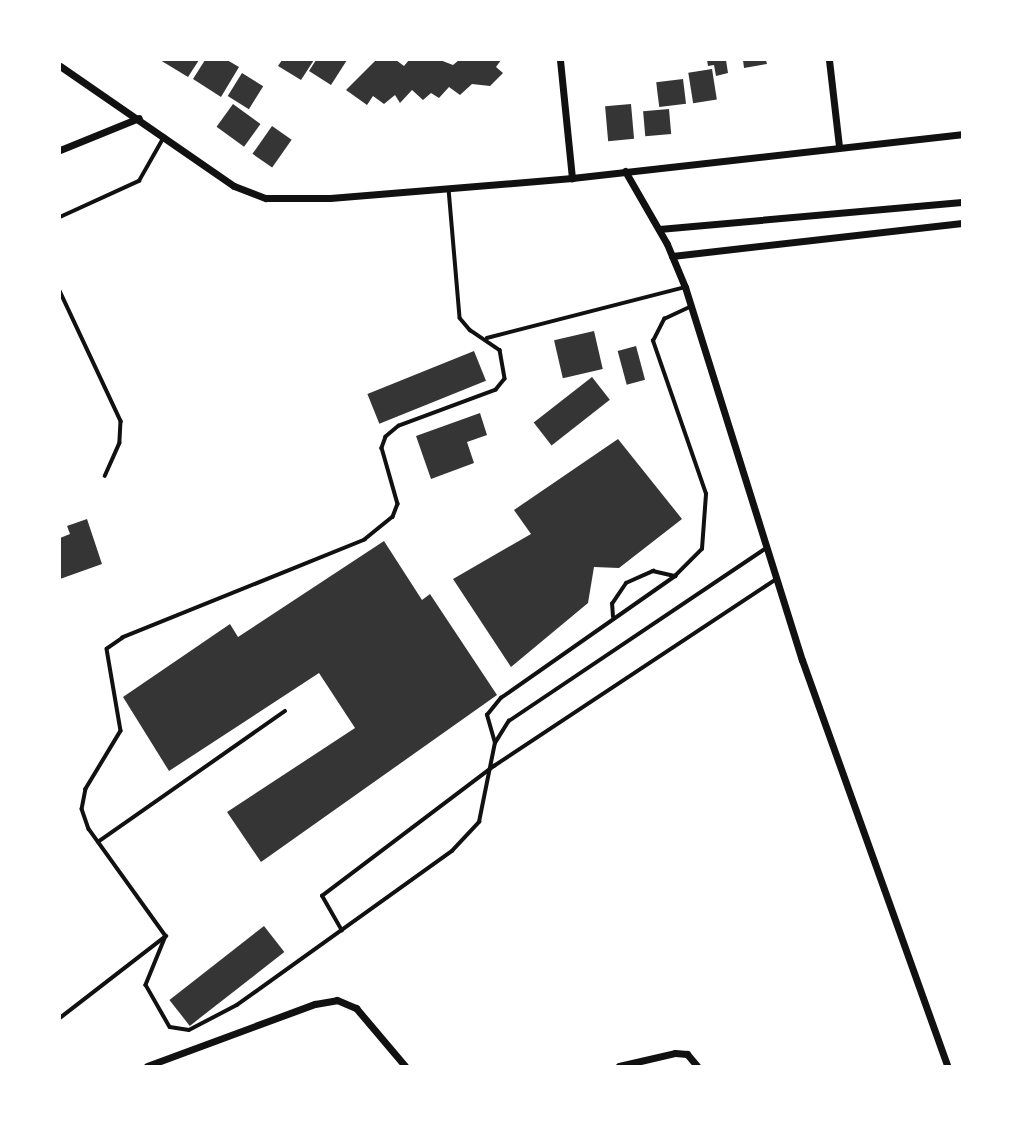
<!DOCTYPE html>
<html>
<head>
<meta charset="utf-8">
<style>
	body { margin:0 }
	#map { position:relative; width:1022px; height:1126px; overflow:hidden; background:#fff; font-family:Barlow,sans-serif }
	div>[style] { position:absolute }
	.building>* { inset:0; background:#353535; transform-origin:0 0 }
	.service>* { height:3.5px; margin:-1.75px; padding:0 1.75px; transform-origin:1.75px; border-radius:1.75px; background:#111 }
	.minor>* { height:7px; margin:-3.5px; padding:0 3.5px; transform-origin:3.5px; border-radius:3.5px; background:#111 }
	span { translate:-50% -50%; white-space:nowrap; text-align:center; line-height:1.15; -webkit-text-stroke:5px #fff; paint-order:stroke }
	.frame { position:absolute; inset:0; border:61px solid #fff; pointer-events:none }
</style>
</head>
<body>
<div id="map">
	<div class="building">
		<i style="clip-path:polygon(160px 60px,199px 60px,188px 77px)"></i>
		<i style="clip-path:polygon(205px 60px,227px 60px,239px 67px,221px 97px,193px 79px)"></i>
		<i style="clip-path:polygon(282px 60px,314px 60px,301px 80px,278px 66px)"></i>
		<i style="clip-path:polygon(316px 60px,347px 60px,331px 85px,309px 71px)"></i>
		<i style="clip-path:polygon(376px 60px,396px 60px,404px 66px,409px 60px,440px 60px,453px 65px,459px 60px,501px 60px,496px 67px,503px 73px,490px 86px,472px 84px,460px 95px,449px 87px,439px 98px,431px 93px,423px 100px,412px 90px,400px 103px,395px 95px,384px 104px,373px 96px,367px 105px,346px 90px)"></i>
		<i style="clip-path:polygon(707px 60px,726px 60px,728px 73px,716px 76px,714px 65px,708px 66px)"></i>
		<i style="clip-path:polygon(743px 60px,766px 60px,767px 64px,744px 68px)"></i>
		<i style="left:712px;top:69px;width:31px;height:24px;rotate:81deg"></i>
		<i style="left:242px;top:73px;width:25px;height:27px;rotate:32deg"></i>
		<i style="left:683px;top:79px;width:25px;height:27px;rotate:83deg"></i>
		<i style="left:233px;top:104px;width:34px;height:28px;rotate:36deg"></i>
		<i style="left:631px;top:104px;width:35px;height:26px;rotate:85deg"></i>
		<i style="left:669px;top:109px;width:25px;height:26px;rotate:85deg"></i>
		<i style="left:272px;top:126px;width:24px;height:34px;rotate:35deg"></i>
		<i style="left:594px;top:331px;width:39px;height:41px;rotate:77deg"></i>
		<i style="left:636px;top:346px;width:35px;height:19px;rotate:75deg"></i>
		<i style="left:474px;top:351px;width:32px;height:115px;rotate:68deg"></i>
		<i style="left:592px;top:377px;width:29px;height:74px;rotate:52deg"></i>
		<i style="clip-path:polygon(480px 413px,487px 435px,467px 442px,474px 463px,431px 479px,416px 436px)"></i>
		<i style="clip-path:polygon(618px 439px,682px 519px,619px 568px,594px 567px,588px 603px,511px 667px,453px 579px,531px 534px,514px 510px)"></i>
		<i style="clip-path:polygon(87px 519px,102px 564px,60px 579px,60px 538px,70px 534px,67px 526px)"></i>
		<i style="clip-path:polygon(384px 541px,422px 600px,430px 594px,497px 695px,261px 862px,227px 812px,355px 728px,319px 673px,169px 771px,123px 697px,230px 624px,238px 637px)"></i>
		<i style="left:264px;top:926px;width:33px;height:120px;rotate:52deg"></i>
	</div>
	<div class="service">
		<i style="left:449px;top:189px;width:129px;rotate:85.1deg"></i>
		<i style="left:460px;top:318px;width:16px;rotate:50deg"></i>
		<i style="left:470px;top:330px;width:36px;rotate:34deg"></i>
		<i style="left:500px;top:350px;width:29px;rotate:80deg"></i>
		<i style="left:505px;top:379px;width:14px;rotate:129deg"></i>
		<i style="left:496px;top:390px;width:103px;rotate:159.6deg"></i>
		<i style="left:399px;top:426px;width:17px;rotate:140deg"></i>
		<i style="left:386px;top:437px;width:12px;rotate:110deg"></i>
		<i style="left:382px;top:448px;width:58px;rotate:74.1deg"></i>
		<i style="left:398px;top:504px;width:14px;rotate:111deg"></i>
		<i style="left:393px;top:517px;width:36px;rotate:141deg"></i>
		<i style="left:365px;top:540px;width:261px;rotate:158deg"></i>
		<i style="left:123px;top:638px;width:19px;rotate:145deg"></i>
		<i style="left:107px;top:649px;width:83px;rotate:80.3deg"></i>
		<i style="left:121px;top:731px;width:68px;rotate:121.1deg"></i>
		<i style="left:86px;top:789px;width:20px;rotate:101deg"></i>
		<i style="left:82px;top:809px;width:21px;rotate:71deg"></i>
		<i style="left:89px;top:829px;width:132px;rotate:54.3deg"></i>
		<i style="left:166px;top:936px;width:53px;rotate:112.2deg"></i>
		<i style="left:146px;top:985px;width:48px;rotate:60.3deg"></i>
		<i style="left:170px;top:1027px;width:19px;rotate:9deg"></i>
		<i style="left:189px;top:1030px;width:54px;rotate:-27.5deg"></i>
		<i style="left:237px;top:1005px;width:264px;rotate:-35.6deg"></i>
		<i style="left:452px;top:851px;width:40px;rotate:-47deg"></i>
		<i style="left:479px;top:822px;width:81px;rotate:-78.6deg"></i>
		<i style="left:495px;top:743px;width:26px;rotate:-58deg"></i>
		<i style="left:509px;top:721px;width:310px;rotate:-33.9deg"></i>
		<i style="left:60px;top:217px;width:87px;rotate:-24.5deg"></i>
		<i style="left:139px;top:181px;width:51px;rotate:-60.4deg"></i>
		<i style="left:60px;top:291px;width:144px;rotate:64.9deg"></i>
		<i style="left:121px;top:421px;width:22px;rotate:93deg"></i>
		<i style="left:120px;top:443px;width:36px;rotate:114deg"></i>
		<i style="left:487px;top:338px;width:204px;rotate:-14.4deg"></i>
		<i style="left:613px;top:617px;width:13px;rotate:-94deg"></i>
		<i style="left:612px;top:604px;width:25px;rotate:-56deg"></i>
		<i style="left:626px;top:583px;width:30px;rotate:-24deg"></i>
		<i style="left:653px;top:571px;width:23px;rotate:13deg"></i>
		<i style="left:495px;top:743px;width:29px;rotate:-106deg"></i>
		<i style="left:487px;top:715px;width:22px;rotate:-51deg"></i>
		<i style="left:501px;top:698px;width:213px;rotate:-35deg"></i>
		<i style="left:675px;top:576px;width:38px;rotate:-45deg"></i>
		<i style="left:702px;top:549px;width:55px;rotate:-85.8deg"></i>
		<i style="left:706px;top:494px;width:162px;rotate:-109.1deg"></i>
		<i style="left:653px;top:341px;width:25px;rotate:-63deg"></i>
		<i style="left:664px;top:319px;width:29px;rotate:-25deg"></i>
		<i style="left:98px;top:842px;width:228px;rotate:-35deg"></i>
		<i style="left:342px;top:931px;width:40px;rotate:-119.7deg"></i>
		<i style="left:322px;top:896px;width:216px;rotate:-37.1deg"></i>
		<i style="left:494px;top:766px;width:338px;rotate:-33.5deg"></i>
		<i style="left:60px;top:1018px;width:134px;rotate:-37.7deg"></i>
	</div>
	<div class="minor">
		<i style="left:560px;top:60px;width:119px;rotate:84.2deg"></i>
		<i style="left:829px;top:60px;width:87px;rotate:83.4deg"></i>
		<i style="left:60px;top:66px;width:211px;rotate:34.6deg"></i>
		<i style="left:234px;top:186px;width:34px;rotate:21deg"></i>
		<i style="left:266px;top:198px;width:64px"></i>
		<i style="left:330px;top:198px;width:243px;rotate:-4.7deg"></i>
		<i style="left:572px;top:178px;width:392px;rotate:-6.4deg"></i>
		<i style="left:60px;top:150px;width:85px;rotate:-22.1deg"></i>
		<i style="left:625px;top:171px;width:84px;rotate:60.1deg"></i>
		<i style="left:667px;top:244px;width:47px;rotate:67.3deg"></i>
		<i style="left:685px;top:287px;width:391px;rotate:72.6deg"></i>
		<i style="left:802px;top:660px;width:431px;rotate:70.3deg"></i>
		<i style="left:659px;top:229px;width:304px;rotate:-5.1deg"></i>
		<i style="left:672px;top:256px;width:292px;rotate:-6.5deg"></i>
		<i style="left:147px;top:1066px;width:179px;rotate:-20.3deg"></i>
		<i style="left:315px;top:1004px;width:22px;rotate:-10deg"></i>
		<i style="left:337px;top:1000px;width:21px;rotate:23deg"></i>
		<i style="left:356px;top:1008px;width:76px;rotate:49.8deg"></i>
		<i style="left:619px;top:1066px;width:57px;rotate:-13.1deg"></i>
		<i style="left:675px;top:1053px;width:12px;rotate:5deg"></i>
		<i style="left:687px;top:1054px;width:16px;rotate:50deg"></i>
	</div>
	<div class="frame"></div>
</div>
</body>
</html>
